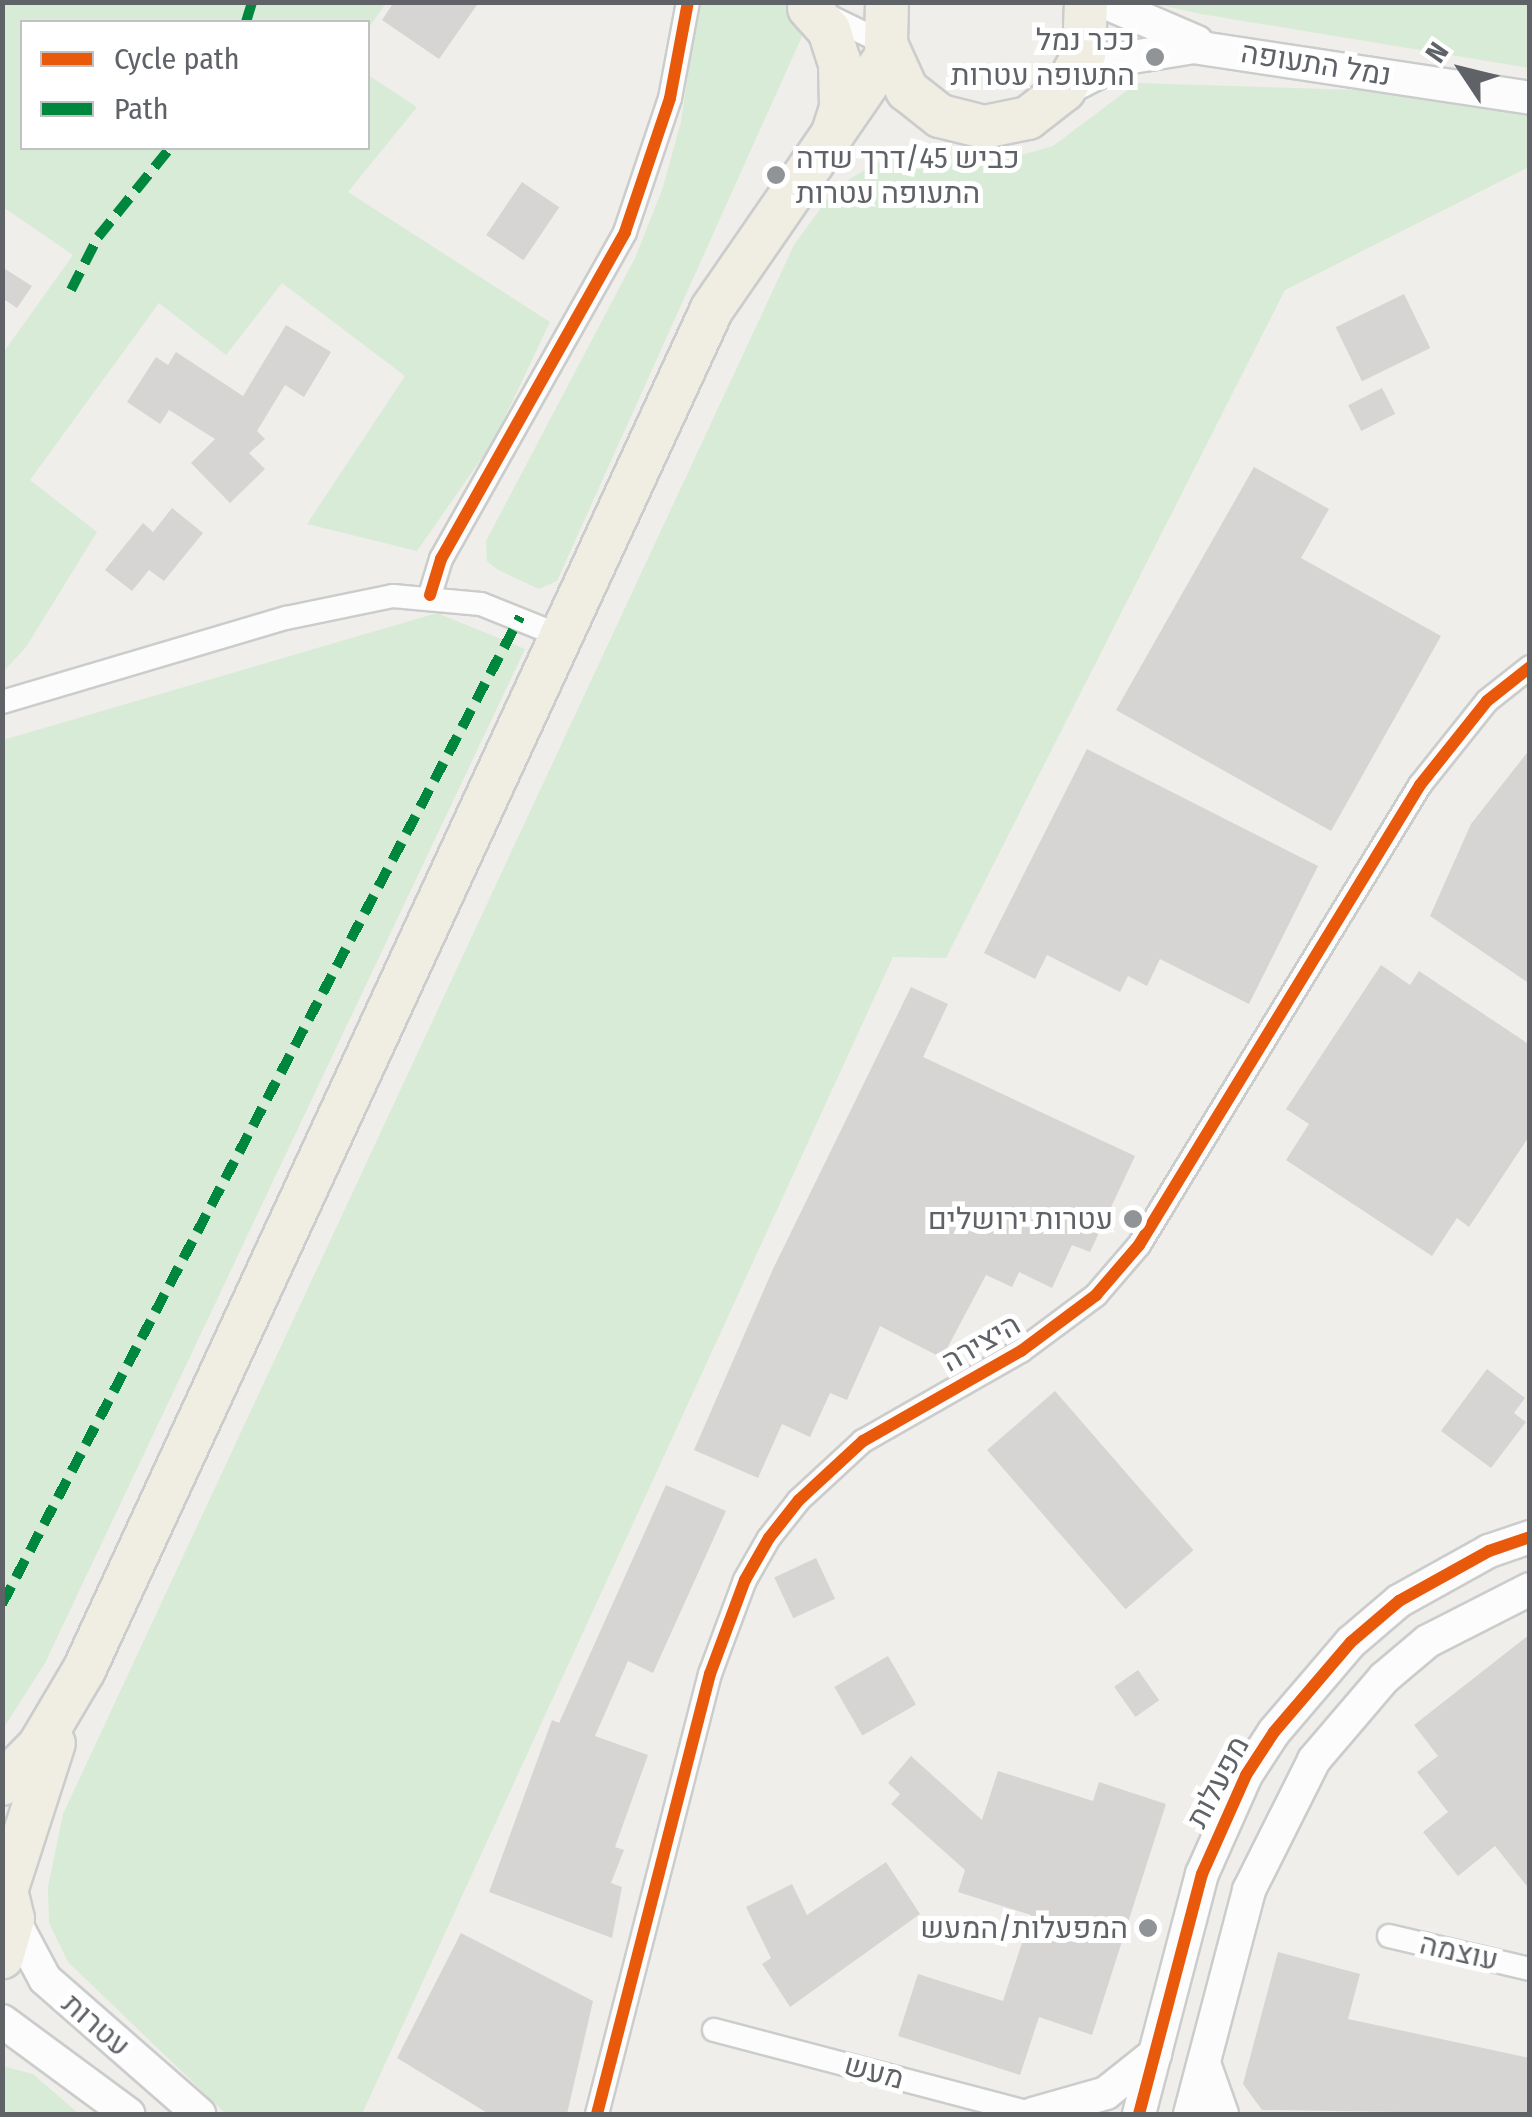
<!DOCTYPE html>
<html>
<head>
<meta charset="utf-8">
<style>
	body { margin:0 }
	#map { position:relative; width:1532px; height:2117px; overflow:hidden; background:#efeeea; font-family:"Fira Sans Condensed",Heebo,sans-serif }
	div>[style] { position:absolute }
	.green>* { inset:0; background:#d8ebd6 }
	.building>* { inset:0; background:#d6d5d3; transform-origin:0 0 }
	.roads { filter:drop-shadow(2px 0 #cbcccc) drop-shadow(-2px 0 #cbcccc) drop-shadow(0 2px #cbcccc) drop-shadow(0 -2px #cbcccc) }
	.street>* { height:22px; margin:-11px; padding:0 11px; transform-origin:11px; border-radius:11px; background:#fdfcfc }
	.secondary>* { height:32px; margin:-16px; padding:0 16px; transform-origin:16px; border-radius:16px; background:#fdfcfc }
	.highway>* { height:42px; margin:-21px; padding:0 21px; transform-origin:21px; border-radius:21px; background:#f0ede3 }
	.quiet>* { height:10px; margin-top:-5px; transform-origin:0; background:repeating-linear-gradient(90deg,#00873e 0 20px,transparent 0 30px) }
	.cycleway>* { height:12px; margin:-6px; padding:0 6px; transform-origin:6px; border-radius:6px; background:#e8590c }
	.dots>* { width:28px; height:28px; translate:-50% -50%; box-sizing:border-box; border:5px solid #fff; border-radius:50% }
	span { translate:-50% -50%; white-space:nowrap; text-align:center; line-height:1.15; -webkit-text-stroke:10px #fff; paint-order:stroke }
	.poi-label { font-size:30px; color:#5f6368 }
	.right { translate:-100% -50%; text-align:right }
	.left { translate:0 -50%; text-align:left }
	.street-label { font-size:30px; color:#5f6368 }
	.frame { position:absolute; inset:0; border:5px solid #5f6368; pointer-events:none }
	.legend { position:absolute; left:20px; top:20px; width:350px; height:130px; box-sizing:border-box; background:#fff; border:2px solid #bfc1c3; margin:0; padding:12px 18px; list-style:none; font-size:30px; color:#5f6368 }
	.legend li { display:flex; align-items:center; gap:20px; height:50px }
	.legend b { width:50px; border:2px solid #bfc1c3 }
	.north { position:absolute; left:1412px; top:20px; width:100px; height:100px; -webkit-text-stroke:8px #fff; paint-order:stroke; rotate:305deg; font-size:28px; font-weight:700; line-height:40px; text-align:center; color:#5f6368 }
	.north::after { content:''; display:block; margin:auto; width:35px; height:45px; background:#5f6368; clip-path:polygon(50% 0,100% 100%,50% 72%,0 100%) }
</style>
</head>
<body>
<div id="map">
	<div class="green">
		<i style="clip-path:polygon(3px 2px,386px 3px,368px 29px,368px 22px,22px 22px,22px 148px,368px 148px,368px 75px,417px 107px,348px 192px,550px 322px,493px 442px,417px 551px,307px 524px,405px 376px,282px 283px,226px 355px,159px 303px,30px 480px,97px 532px,26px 647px,3px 672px,3px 353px,73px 255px,3px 207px)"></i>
		<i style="clip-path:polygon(698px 3px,817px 3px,557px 581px,539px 589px,498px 570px,487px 561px,486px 541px,635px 258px,662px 190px,681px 122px)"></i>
		<i style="clip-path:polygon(1151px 3px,1529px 3px,1529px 68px,1201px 14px)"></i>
		<i style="clip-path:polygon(1137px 83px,1422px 92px,1529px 109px,1529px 167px,1285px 290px,946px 958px,893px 957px,362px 2114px,226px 2114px,68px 1962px,49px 1923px,48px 1887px,63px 1814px,794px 245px,836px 187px,891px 155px,1004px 160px,1053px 146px)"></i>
		<i style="clip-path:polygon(437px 613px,525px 649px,45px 1663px,3px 1729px,3px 740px)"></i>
		<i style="clip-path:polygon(2px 2066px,33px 2074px,79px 2114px,3px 2114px)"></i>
	</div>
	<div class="building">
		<i style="clip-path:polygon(394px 2px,479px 2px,439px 59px,382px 20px)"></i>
		<i style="left:522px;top:182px;width:45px;height:64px;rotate:34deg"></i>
		<i style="clip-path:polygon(2px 267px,32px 286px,17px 308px,2px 298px)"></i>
		<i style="left:1404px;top:294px;width:60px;height:76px;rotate:64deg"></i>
		<i style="clip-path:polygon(286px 325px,331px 352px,304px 397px,285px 385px,257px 431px,265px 439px,249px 453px,265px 469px,230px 503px,191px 463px,215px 439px,169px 410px,160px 424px,127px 402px,156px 357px,168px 365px,176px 352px,243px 396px)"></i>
		<i style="left:1382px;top:388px;width:29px;height:38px;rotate:63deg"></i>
		<i style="clip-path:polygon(1254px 467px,1329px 509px,1301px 558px,1441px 636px,1331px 831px,1116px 710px)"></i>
		<i style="clip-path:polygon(172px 508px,203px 533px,164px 581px,149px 570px,132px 591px,105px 570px,143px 523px,153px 532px)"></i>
		<i style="clip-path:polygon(1087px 749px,1318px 866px,1249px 1004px,1160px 959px,1147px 986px,1128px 976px,1120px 992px,1047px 955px,1035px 979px,984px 953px)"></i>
		<i style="clip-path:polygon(1530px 749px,1530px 984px,1430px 916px,1471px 824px)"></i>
		<i style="clip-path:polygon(1381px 965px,1410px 985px,1419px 971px,1530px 1045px,1530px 1135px,1469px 1227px,1457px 1218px,1432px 1256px,1286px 1160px,1309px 1124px,1286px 1109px)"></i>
		<i style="clip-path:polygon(911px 987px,948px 1004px,923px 1057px,1135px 1156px,1090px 1252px,1072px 1245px,1052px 1288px,1019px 1272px,1012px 1287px,986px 1275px,942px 1358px,880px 1326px,847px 1400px,830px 1393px,810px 1437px,782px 1424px,758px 1478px,694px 1450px,773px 1269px)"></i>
		<i style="clip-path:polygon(1487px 1369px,1525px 1398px,1514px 1413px,1526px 1422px,1491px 1468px,1441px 1431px)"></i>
		<i style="left:1055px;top:1391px;width:211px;height:90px;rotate:49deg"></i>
		<i style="clip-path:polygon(666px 1485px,726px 1511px,653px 1673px,628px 1661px,595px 1736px,648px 1755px,615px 1847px,624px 1850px,611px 1883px,622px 1887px,612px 1938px,489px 1892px,552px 1720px,559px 1723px)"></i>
		<i style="left:816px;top:1558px;width:45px;height:46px;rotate:65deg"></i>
		<i style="clip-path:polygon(1530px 1634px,1530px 1890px,1495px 1846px,1458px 1876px,1423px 1832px,1448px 1812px,1417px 1772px,1438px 1756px,1414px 1725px)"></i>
		<i style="left:888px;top:1656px;width:56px;height:62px;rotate:60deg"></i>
		<i style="left:1138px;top:1670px;width:37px;height:29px;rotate:55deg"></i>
		<i style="clip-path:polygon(911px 1756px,982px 1820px,998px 1771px,1093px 1801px,1099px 1782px,1166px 1804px,1092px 2035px,1039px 2017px,1020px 2075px,898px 2036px,918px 1974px,1003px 2001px,1031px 1915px,958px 1892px,965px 1870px,891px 1804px,900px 1794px,888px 1783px)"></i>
		<i style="clip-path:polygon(886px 1862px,920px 1914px,790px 2007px,762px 1964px,771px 1958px,746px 1907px,792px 1884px,807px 1915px)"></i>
		<i style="clip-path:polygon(461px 1933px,593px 2001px,567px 2114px,489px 2114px,397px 2058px)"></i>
		<i style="clip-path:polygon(1278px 1952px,1360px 1974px,1348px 2019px,1530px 2058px,1530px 2114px,1262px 2110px,1243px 2084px)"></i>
	</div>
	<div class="roads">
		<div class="street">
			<i style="left:822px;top:13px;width:71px;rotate:25.8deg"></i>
			<i style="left:430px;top:595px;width:38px;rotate:-73deg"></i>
			<i style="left:441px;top:559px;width:375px;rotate:-60.6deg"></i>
			<i style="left:625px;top:232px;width:141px;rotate:-71.4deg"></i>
			<i style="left:670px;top:98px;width:98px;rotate:-79.4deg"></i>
			<i style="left:2px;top:702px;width:296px;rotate:-16.5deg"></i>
			<i style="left:286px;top:618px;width:109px;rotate:-11.6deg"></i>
			<i style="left:393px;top:596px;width:88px;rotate:5.2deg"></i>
			<i style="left:481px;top:604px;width:92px;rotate:21.8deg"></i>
			<i style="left:1389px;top:1936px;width:145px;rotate:13.2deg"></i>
			<i style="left:714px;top:2030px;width:331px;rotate:14.7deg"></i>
			<i style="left:597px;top:2114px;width:454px;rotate:-75.6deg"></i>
			<i style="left:710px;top:1674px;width:100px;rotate:-69.6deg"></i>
			<i style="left:745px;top:1580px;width:48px;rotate:-60.3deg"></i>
			<i style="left:769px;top:1538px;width:48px;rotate:-51.7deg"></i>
			<i style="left:799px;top:1500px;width:87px;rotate:-42.7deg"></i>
			<i style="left:863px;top:1441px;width:182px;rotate:-29.7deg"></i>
			<i style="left:1021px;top:1351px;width:94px;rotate:-36.7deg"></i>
			<i style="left:1096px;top:1295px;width:66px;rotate:-49.3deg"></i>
			<i style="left:1139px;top:1245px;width:539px;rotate:-58.58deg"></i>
			<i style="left:1420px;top:785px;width:107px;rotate:-51.4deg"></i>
			<i style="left:1487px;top:701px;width:55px;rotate:-38.3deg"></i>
		</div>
		<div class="secondary">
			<i style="left:1104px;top:2px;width:101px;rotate:23.3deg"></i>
			<i style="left:1064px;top:90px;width:70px;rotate:-27.3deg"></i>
			<i style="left:1126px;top:58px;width:69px;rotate:-9.2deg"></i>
			<i style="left:1194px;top:47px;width:340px;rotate:8.6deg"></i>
			<i style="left:13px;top:1919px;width:68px;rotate:61.9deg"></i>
			<i style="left:45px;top:1979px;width:205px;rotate:41.2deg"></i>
			<i style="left:2px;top:2021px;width:157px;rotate:36.4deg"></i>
			<i style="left:1204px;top:2063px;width:54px;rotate:70.6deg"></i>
			<i style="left:1033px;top:2114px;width:76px;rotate:-16deg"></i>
			<i style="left:1106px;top:2093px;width:63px;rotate:-38.5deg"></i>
			<i style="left:1139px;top:2114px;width:248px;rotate:-75.3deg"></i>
			<i style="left:1202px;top:1874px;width:108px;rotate:-66deg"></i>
			<i style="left:1246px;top:1775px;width:51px;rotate:-56.9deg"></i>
			<i style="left:1274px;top:1732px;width:118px;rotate:-49.5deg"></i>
			<i style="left:1351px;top:1642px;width:63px;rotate:-40.5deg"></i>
			<i style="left:1399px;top:1601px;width:103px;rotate:-29.1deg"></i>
			<i style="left:1489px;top:1551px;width:43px;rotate:-18.9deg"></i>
			<i style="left:1190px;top:2114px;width:232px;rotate:-75.2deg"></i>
			<i style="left:1249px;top:1890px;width:145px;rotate:-63.4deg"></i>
			<i style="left:1314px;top:1760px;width:108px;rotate:-49.5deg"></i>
			<i style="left:1384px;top:1678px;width:57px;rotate:-40.1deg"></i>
			<i style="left:1428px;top:1641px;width:114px;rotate:-27deg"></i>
		</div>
		<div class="highway">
			<i style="left:887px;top:2px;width:42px;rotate:91.4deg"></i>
			<i style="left:886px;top:44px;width:51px;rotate:65.5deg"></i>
			<i style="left:907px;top:90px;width:42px;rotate:38.2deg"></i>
			<i style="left:940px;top:116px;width:45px;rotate:14deg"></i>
			<i style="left:984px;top:127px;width:45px;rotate:-11.6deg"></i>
			<i style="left:1028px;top:118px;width:46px;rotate:-37.9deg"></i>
			<i style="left:1064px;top:90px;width:41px;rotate:-60.9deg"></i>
			<i style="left:1084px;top:54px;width:52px;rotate:-87.8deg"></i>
			<i style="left:809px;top:8px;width:30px;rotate:48deg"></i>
			<i style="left:829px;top:30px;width:35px;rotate:72deg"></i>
			<i style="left:840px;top:63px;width:45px;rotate:88.7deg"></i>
			<i style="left:841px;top:108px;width:25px;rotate:108deg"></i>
			<i style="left:2px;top:1784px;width:53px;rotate:-45.8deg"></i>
			<i style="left:39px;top:1746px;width:88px;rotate:-59.4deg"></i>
			<i style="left:84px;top:1670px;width:1499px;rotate:-65.23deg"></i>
			<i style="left:712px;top:309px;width:310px;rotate:-55.4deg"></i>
			<i style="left:2px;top:1873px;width:47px;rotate:76.6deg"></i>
			<i style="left:13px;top:1919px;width:40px;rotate:106deg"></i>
			<i style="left:8px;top:1885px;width:149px;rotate:-72.1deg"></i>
		</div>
	</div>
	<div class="quiet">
		<i style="left:246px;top:22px;width:21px;rotate:-73deg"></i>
		<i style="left:71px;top:290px;width:59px;rotate:-63deg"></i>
		<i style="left:98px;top:237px;width:114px;rotate:-51deg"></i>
		<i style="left:2px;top:1604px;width:1115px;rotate:-62.31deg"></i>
	</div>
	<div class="cycleway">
		<i style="left:430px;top:595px;width:38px;rotate:-73deg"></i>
		<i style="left:441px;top:559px;width:375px;rotate:-60.6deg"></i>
		<i style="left:625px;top:232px;width:141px;rotate:-71.4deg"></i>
		<i style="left:670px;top:98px;width:98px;rotate:-79.4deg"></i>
		<i style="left:597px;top:2114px;width:454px;rotate:-75.6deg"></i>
		<i style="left:710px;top:1674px;width:100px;rotate:-69.6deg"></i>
		<i style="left:745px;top:1580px;width:48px;rotate:-60.3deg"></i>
		<i style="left:769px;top:1538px;width:48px;rotate:-51.7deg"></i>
		<i style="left:799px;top:1500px;width:87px;rotate:-42.7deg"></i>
		<i style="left:863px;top:1441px;width:182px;rotate:-29.7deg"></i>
		<i style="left:1021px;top:1351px;width:94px;rotate:-36.7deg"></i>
		<i style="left:1096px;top:1295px;width:66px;rotate:-49.3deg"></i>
		<i style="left:1139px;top:1245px;width:539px;rotate:-58.58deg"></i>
		<i style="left:1420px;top:785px;width:107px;rotate:-51.4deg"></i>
		<i style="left:1487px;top:701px;width:55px;rotate:-38.3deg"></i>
		<i style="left:1139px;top:2114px;width:248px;rotate:-75.3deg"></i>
		<i style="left:1202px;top:1874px;width:108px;rotate:-66deg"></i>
		<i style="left:1246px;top:1775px;width:51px;rotate:-56.9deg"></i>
		<i style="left:1274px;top:1732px;width:118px;rotate:-49.5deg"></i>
		<i style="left:1351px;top:1642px;width:63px;rotate:-40.5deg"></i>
		<i style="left:1399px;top:1601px;width:103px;rotate:-29.1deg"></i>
		<i style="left:1489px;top:1551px;width:43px;rotate:-18.9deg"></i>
	</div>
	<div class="dots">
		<i style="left:1155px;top:57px;background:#919496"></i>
		<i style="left:776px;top:175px;background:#919496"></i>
		<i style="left:1133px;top:1219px;background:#919496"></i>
		<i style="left:1148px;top:1928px;background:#919496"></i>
	</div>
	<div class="poi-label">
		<span class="right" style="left:1135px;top:57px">ככר נמל<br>התעופה עטרות</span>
		<span class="left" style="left:796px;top:175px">כביש 45/דרך שדה<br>התעופה עטרות</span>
		<span class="right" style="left:1113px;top:1219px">עטרות ירושלים</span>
		<span class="right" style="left:1128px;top:1928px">המפעלות/המעש</span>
	</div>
	<div class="street-label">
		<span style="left:1316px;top:64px;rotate:9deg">נמל התעופה</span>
		<span style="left:981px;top:1343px;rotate:-30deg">היצירה</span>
		<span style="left:1218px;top:1782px;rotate:-62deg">מפעלות</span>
		<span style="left:1459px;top:1952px;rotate:13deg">עוצמה</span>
		<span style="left:96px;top:2025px;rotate:41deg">עטרות</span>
		<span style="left:874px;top:2072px;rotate:15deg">מעש</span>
	</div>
	<div class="frame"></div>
	<ul class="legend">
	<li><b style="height:12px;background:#e8590c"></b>Cycle path</li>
	<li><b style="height:12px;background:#00873e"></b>Path</li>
	</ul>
	<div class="north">N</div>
</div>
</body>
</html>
